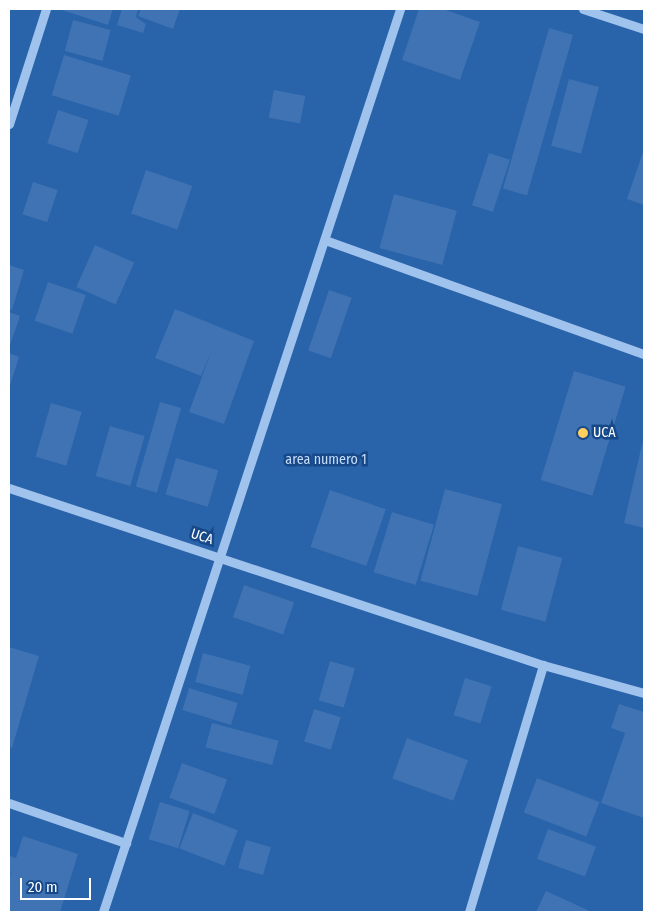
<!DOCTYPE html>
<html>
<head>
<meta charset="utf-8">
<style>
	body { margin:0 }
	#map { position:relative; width:653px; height:921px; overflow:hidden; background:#17498a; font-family:"Fira Sans Condensed",sans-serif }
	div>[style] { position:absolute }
	.green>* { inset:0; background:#2963a9; transform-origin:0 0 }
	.building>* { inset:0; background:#3f73b3; transform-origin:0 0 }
	.minor>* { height:9px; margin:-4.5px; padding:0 4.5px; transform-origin:4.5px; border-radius:4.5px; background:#a0c3ee }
	.dots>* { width:14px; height:14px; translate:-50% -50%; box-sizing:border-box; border:2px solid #17498a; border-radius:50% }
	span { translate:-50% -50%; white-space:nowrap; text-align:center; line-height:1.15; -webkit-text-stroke:5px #17498a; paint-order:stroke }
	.poi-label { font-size:14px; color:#fff }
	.left { translate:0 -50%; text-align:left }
	.park-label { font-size:14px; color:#c6defa }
	.street-label { font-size:14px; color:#fff }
	.frame { position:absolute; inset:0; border:10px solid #fff; pointer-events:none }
	.scale { position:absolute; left:20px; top:878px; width:71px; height:22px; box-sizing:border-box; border:2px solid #fff; border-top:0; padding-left:6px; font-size:15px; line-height:18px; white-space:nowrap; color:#fff; -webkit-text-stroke:4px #17498a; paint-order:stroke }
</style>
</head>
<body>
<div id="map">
	<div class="green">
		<i style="left:9px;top:9px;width:635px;height:903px"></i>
	</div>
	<div class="building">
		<i style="clip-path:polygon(59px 9px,113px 9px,108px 25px)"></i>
		<i style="clip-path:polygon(122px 9px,138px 9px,136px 17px,146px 24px,143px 33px,117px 25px)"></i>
		<i style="clip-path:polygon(141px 9px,180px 9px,173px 29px,138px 16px)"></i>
		<i style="clip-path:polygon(419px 9px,443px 9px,480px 22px,460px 80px,402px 60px)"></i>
		<i style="left:73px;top:20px;width:39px;height:32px;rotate:15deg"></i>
		<i style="left:549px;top:28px;width:25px;height:167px;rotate:16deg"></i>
		<i style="left:64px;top:55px;width:70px;height:42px;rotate:17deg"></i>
		<i style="left:569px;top:79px;width:31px;height:69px;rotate:15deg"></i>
		<i style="left:274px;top:90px;width:32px;height:28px;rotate:11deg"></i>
		<i style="left:58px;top:110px;width:32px;height:35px;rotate:18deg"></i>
		<i style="clip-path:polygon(644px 149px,644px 205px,627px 199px)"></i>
		<i style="left:489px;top:153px;width:22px;height:55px;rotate:18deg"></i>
		<i style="left:146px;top:170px;width:49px;height:46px;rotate:19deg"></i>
		<i style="left:33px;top:182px;width:26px;height:34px;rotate:18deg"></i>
		<i style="left:394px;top:194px;width:65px;height:56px;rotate:15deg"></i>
		<i style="left:95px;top:245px;width:43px;height:46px;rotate:24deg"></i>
		<i style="clip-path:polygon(9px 265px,24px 270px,12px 310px,9px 309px)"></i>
		<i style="left:48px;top:282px;width:40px;height:41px;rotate:19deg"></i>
		<i style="left:329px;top:290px;width:24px;height:64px;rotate:19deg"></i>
		<i style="clip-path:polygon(175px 309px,254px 341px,224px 424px,189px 412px,211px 352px,201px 376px,155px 358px)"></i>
		<i style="clip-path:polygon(9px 312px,20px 316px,9px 348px)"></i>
		<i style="clip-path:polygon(9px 353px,19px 357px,9px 389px)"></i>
		<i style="left:574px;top:371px;width:54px;height:114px;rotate:17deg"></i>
		<i style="left:160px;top:402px;width:22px;height:88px;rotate:16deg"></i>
		<i style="left:51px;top:403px;width:32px;height:56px;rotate:16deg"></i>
		<i style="left:110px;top:426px;width:36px;height:52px;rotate:16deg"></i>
		<i style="clip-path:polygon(643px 440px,644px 440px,644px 528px,624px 523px)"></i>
		<i style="left:176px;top:458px;width:44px;height:38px;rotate:16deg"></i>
		<i style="left:445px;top:489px;width:59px;height:95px;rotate:15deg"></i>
		<i style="left:330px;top:490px;width:59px;height:60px;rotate:19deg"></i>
		<i style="left:392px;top:512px;width:44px;height:63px;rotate:17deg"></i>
		<i style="left:518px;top:546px;width:46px;height:66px;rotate:15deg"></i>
		<i style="left:244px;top:585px;width:53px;height:34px;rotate:19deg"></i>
		<i style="clip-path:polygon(9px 647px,39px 656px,12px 748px,9px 747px)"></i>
		<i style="left:203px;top:653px;width:49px;height:30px;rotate:15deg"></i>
		<i style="left:330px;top:661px;width:26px;height:41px;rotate:16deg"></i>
		<i style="left:465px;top:678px;width:28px;height:39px;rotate:17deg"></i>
		<i style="left:189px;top:688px;width:51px;height:23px;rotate:17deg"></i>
		<i style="clip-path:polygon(619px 704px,644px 712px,644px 818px,601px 803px,625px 733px,611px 728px)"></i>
		<i style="left:314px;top:709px;width:28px;height:34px;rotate:17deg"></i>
		<i style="left:212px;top:723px;width:69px;height:25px;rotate:15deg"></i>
		<i style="left:407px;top:738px;width:65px;height:43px;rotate:20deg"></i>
		<i style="left:182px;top:763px;width:48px;height:37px;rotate:20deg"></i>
		<i style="left:537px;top:778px;width:67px;height:37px;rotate:21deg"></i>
		<i style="left:160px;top:802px;width:31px;height:39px;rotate:17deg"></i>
		<i style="left:193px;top:813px;width:48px;height:38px;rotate:21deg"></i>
		<i style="left:548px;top:829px;width:51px;height:32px;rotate:20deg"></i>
		<i style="clip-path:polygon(23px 836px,78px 854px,60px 912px,9px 912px,9px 880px,12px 871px,9px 877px,9px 856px,16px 858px)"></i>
		<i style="left:246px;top:840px;width:26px;height:29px;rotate:16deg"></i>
		<i style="clip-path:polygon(546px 891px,592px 912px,536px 912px)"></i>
	</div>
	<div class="minor">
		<i style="left:583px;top:9px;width:64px;rotate:18.2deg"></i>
		<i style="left:9px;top:124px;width:121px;rotate:-72.2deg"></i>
		<i style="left:325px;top:240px;width:339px;rotate:19.7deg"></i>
		<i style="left:9px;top:488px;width:563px;rotate:18.34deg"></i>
		<i style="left:543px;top:665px;width:105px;rotate:15.5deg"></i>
		<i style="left:9px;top:803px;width:124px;rotate:18.9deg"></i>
		<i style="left:103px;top:912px;width:951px;rotate:-71.79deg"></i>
		<i style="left:469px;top:912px;width:258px;rotate:-73.3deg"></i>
	</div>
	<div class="dots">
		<i style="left:583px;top:433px;background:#ffd05d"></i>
	</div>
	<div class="poi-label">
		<span class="left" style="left:593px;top:433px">UCA</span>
	</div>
	<div class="park-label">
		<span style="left:326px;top:460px">area numero 1</span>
	</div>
	<div class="street-label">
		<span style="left:202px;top:537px;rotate:18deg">UCA</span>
	</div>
	<div class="frame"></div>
	<div class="scale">20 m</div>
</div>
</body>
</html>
